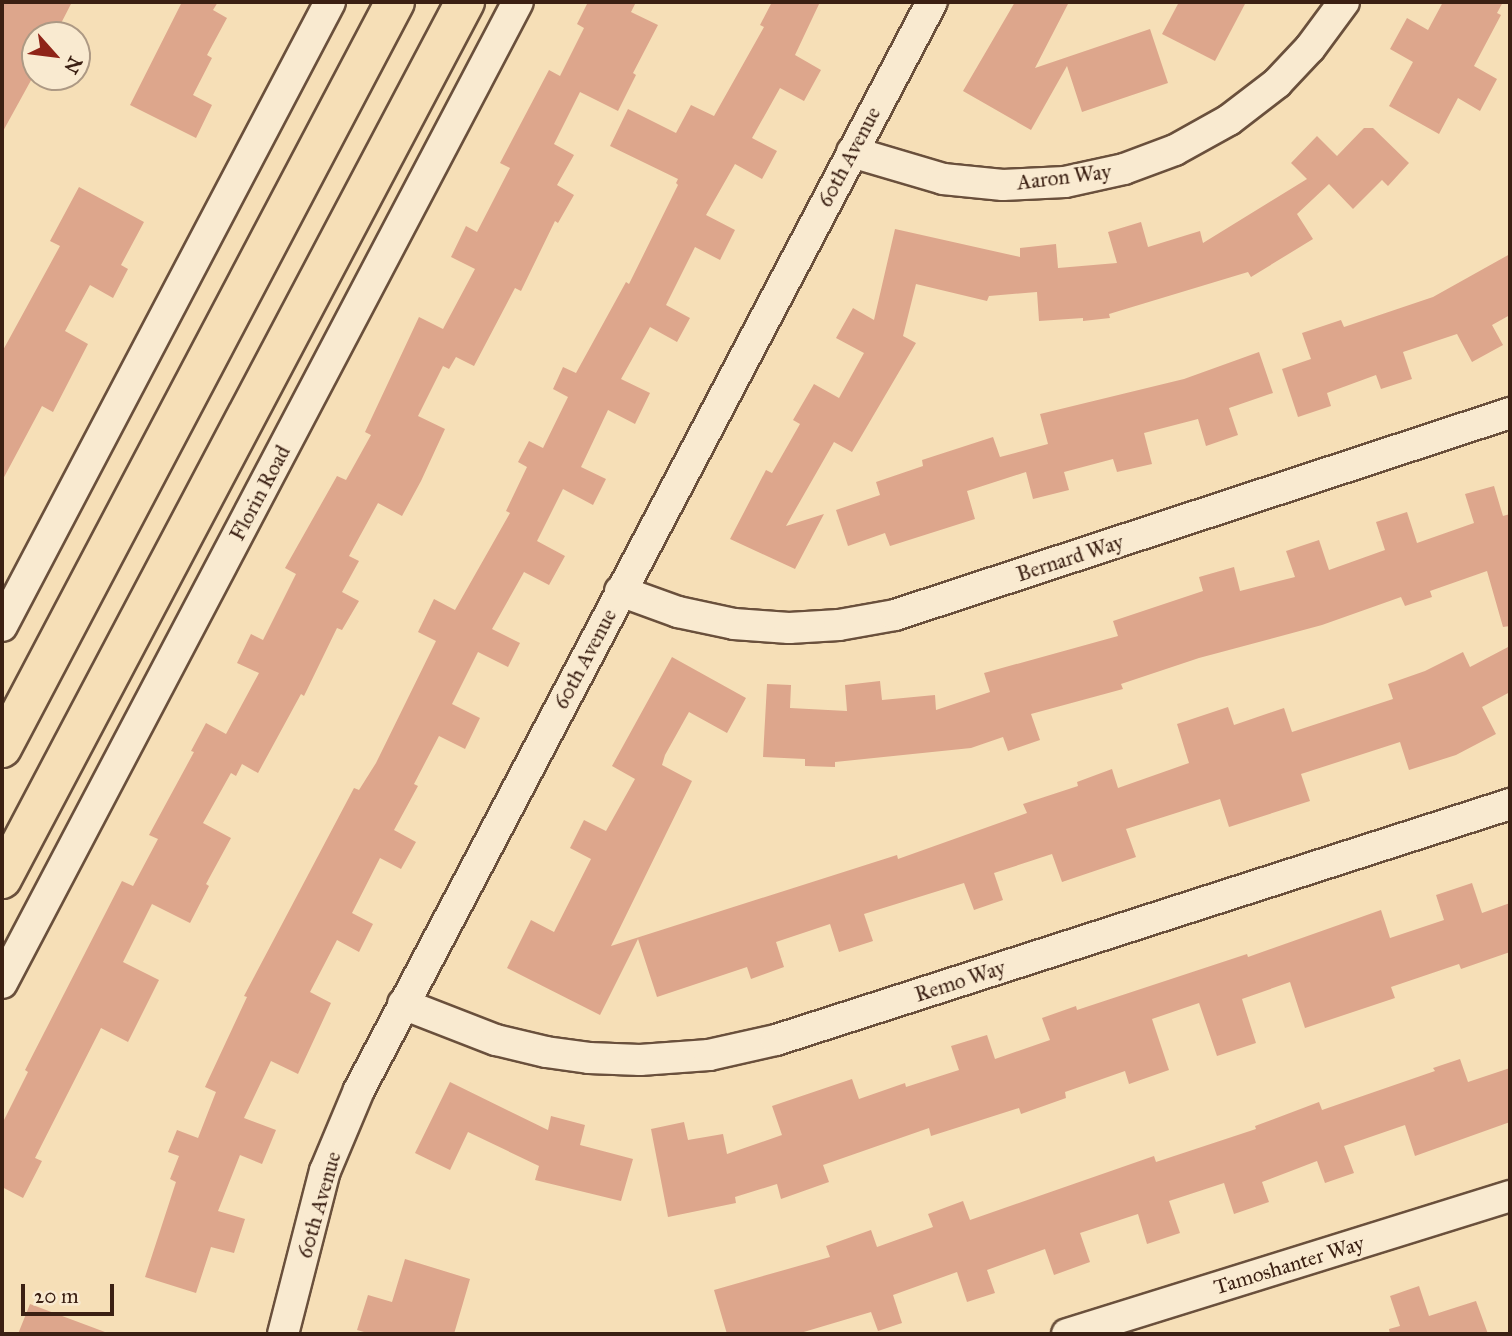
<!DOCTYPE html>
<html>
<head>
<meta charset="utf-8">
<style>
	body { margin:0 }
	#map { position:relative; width:1512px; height:1336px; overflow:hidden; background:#f6dfb7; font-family:"IM FELL Great Primer",serif }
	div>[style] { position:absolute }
	.building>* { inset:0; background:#dda68c }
	.roads { filter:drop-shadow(2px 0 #6a503c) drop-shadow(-2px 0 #6a503c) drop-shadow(0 2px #6a503c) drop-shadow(0 -2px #6a503c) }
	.minor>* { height:30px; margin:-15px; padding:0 15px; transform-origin:15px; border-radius:15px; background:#f9ead0 }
	.primary>* { height:38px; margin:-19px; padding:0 19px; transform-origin:19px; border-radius:19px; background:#f6dfb7 }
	span { translate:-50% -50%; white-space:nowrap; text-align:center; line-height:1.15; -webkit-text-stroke:6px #f9ead0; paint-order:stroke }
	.street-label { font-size:21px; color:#3b2013 }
	.frame { position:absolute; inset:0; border:4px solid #3b2013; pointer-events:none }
	.north { position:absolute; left:21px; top:21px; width:70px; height:70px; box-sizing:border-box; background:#f9ead0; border:2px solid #ad9984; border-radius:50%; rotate:118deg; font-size:19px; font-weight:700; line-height:28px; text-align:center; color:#3b2013 }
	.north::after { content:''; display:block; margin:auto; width:24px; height:32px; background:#8f2418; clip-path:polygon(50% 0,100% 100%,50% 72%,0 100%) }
	.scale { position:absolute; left:21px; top:1284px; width:93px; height:32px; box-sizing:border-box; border:4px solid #3b2013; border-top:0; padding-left:9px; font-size:21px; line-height:24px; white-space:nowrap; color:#3b2013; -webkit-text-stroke:5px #f9ead0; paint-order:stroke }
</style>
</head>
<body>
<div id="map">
	<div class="building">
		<i style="clip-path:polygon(2px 2px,72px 2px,55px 35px,35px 35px,35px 73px,2px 133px)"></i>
		<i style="clip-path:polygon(182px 2px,218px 2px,213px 10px,227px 18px,207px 55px,212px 58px,193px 95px,212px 105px,196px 138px,130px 105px)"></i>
		<i style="clip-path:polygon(588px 2px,636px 2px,631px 12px,658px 25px,633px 73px,636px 75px,618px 111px,580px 92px,554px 144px,574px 155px,557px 185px,574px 195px,558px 223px,555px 221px,521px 291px,515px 288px,474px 366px,456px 357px,449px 369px,443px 366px,418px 416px,445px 429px,421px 481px,402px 516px,378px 503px,349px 556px,359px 561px,342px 592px,359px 601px,342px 630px,337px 628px,304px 696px,301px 694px,258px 773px,242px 764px,236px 776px,231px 773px,203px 823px,231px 838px,206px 884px,209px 886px,190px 923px,152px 904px,123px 962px,159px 980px,128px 1042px,101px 1028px,35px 1158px,42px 1161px,23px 1198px,2px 1187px,2px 1124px,28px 1072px,25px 1070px,122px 881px,133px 886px,158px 839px,149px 835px,194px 752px,191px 751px,206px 723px,226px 734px,259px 673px,237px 663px,251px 634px,263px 640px,296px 574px,285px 568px,337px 476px,346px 480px,371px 435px,365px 432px,419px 317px,443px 329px,475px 269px,451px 257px,466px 226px,477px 232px,510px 168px,500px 163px,549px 70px,560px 76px,584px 28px,577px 24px)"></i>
		<i style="clip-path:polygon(772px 2px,820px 2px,795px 55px,821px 70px,804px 101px,780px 88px,752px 138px,777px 151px,762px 179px,735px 164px,706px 215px,735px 230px,720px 260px,695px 247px,666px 305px,690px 318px,677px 342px,650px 327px,621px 379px,650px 393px,635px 424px,608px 410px,581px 467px,606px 479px,593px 505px,563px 489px,537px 541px,565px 556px,549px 585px,524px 572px,492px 629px,520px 643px,508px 667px,478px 652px,452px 704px,480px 718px,465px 749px,439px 736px,414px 784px,418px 786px,394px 830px,416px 842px,401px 869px,380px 858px,352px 913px,373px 924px,359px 952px,337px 940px,310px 992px,331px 1003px,298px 1074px,271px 1061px,244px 1118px,276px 1130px,262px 1164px,240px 1155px,218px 1211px,245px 1219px,234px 1253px,211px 1247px,196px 1293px,145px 1277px,176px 1182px,170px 1179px,179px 1156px,168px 1152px,177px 1130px,198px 1138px,216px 1092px,205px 1087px,247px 997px,244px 996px,354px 788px,359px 790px,376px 763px,436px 641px,418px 632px,434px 599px,455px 610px,510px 513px,506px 511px,527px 467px,518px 462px,529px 441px,543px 448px,568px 397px,553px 389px,563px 367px,576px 373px,626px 282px,629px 284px,678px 185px,676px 183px,678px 179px,610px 146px,628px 109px,676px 133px,691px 105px,714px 116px,764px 27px,760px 25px)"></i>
		<i style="clip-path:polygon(1015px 2px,1069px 2px,1035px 68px,1150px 29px,1168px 83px,1082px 112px,1067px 66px,1031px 130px,963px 91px)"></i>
		<i style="clip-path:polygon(1179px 2px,1246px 2px,1215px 61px,1162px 34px)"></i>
		<i style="clip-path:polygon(1443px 2px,1503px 2px,1497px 13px,1501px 15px,1474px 66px,1497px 79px,1480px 111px,1458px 98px,1439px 134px,1389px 106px,1413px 62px,1390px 49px,1407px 18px,1428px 30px)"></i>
		<i style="clip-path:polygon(1364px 128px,1373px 128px,1409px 163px,1388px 186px,1382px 180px,1353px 209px,1329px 184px,1297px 214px,1313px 239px,1251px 277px,1248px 272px,1109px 314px,1110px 318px,1083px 321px,1083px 318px,1039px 321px,1037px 292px,989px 296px,987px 301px,916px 284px,903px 336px,916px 343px,852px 452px,834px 442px,786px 526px,824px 514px,795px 569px,730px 539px,766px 470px,772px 473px,800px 424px,793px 420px,814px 384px,839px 398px,864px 353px,836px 338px,853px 308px,874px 320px,895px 229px,1020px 257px,1020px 248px,1056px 244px,1058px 268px,1117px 263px,1108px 232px,1141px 222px,1148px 247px,1200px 231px,1203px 243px,1307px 179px,1291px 163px,1317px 136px,1337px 156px)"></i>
		<i style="clip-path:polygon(79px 187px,144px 222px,121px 265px,128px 269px,113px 298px,90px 285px,65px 331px,88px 344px,53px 412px,42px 406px,2px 481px,2px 352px,60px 246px,50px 241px)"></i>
		<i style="clip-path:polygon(1510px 254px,1510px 315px,1492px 325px,1503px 345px,1472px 362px,1457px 334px,1403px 352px,1412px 379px,1381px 389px,1376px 375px,1327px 393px,1331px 406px,1298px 417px,1282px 369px,1311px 359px,1302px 333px,1341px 320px,1344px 327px,1433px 297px)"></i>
		<i style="clip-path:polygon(1259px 352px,1273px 393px,1229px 408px,1238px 435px,1206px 446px,1198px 419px,1144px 433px,1152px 464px,1117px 472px,1113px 459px,1064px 472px,1069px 490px,1033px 499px,1026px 472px,967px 491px,975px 519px,890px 546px,885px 533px,848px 546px,836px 510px,880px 495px,876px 482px,923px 466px,922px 460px,993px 437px,1000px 457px,1048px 444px,1040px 414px,1184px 379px)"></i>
		<i style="clip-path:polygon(1494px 486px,1503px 516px,1510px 514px,1510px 626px,1503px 627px,1487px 571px,1430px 591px,1432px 597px,1405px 606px,1401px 597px,1322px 625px,1199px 658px,1121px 684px,1123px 689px,1031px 714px,1040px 740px,1008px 751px,1003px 737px,971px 748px,835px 762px,835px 767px,805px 766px,805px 759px,763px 757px,767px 684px,791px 685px,790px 708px,847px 711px,845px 685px,880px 681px,882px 700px,935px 695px,936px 710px,990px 692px,984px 673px,1118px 636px,1113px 621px,1203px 591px,1199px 577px,1234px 567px,1240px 591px,1295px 577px,1286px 551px,1319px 540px,1329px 570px,1385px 550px,1376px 522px,1407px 512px,1417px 543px,1474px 523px,1465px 494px)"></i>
		<i style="clip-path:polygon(1510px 646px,1510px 692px,1482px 707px,1496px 734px,1456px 755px,1409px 770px,1400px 742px,1301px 774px,1310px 801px,1229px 827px,1220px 799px,1126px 829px,1136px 857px,1062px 882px,1052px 854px,994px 873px,1003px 900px,974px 910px,964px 883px,864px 914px,873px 941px,839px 952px,830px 924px,776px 942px,784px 967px,751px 979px,747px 967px,657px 997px,638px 939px,600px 1015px,507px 968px,531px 920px,554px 932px,591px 859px,570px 848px,584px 820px,606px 831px,635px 779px,612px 766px,672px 657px,746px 698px,727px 733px,689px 712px,665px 755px,662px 765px,692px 781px,611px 946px,897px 855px,898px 859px,1027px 813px,1023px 804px,1078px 786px,1077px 782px,1112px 769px,1118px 788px,1189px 763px,1177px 724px,1228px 707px,1234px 725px,1284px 708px,1292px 732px,1393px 699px,1388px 684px,1425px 671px,1463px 652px,1470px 667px)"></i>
		<i style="clip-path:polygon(1472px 883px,1482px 913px,1510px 903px,1510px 952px,1461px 969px,1459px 964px,1391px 987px,1395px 998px,1305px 1028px,1290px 982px,1242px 999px,1256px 1043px,1217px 1056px,1199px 1003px,1152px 1019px,1169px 1070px,1129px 1084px,1125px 1071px,1065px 1092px,1066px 1098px,1021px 1114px,1019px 1108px,931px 1136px,929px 1128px,823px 1165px,829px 1182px,781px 1199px,777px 1184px,735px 1197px,736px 1203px,668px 1217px,651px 1129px,684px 1122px,688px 1140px,723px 1134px,727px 1154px,782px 1135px,772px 1106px,852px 1079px,859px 1099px,905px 1083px,906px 1087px,959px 1070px,951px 1046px,987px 1035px,995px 1059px,1050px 1040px,1042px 1018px,1076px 1006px,1077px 1010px,1247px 954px,1248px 957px,1381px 910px,1390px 938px,1444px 920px,1436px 895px)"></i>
		<i style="clip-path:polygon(1460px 1059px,1468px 1082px,1510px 1068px,1510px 1122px,1415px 1156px,1405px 1125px,1344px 1146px,1354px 1173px,1325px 1183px,1317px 1161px,1262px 1182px,1269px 1202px,1234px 1214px,1224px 1183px,1169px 1201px,1180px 1233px,1147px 1244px,1138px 1214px,1080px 1233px,1090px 1262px,1054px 1275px,1045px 1249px,987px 1270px,995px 1293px,967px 1302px,957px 1272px,893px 1295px,902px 1323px,878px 1331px,871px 1312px,797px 1334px,727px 1334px,714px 1290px,830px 1257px,826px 1246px,871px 1230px,877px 1247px,933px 1227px,928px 1214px,963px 1201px,970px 1220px,1154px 1156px,1156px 1162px,1256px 1129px,1255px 1126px,1319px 1102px,1322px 1110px,1435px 1071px,1433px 1068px)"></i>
		<i style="clip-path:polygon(450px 1082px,548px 1130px,551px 1116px,585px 1125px,580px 1145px,633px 1159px,621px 1201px,535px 1180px,539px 1166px,468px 1132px,450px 1170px,415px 1153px)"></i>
		<i style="clip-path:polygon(405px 1259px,470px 1279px,454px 1334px,371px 1334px,357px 1330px,368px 1295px,392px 1302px)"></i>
		<i style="clip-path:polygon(1419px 1286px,1429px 1316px,1476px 1301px,1488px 1334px,1390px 1334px,1389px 1329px,1400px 1326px,1390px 1296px)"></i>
		<i style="clip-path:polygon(30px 1304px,105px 1332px,104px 1334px,18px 1334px)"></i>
	</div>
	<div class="roads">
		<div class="minor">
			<i style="left:852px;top:152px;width:95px;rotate:16.5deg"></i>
			<i style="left:943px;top:179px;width:60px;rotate:5.7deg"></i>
			<i style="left:1003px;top:185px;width:62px;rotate:-2.8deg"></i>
			<i style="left:1065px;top:182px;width:60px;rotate:-12.4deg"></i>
			<i style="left:1124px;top:169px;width:54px;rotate:-20.4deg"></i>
			<i style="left:1175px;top:150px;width:62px;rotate:-29.1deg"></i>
			<i style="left:1229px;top:120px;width:61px;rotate:-37.6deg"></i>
			<i style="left:1277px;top:83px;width:48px;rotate:-46.7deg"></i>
			<i style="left:1310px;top:48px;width:57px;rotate:-53.5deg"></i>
			<i style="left:620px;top:591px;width:62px;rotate:19.9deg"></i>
			<i style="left:678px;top:612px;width:57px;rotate:12.1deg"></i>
			<i style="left:734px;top:624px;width:55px;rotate:4.2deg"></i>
			<i style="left:789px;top:628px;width:50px;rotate:-3.4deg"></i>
			<i style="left:839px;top:625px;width:57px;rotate:-10.1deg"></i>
			<i style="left:895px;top:615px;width:647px;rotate:-18.18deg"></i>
			<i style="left:2px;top:626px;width:705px;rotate:-62.27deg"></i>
			<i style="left:2px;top:983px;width:1108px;rotate:-62.26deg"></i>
			<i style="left:403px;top:1004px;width:100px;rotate:21.2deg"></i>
			<i style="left:496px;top:1040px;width:51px;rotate:13.5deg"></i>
			<i style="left:546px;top:1052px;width:43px;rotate:7.9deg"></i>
			<i style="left:589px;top:1058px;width:51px;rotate:2.2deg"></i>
			<i style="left:640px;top:1060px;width:69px;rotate:-4.1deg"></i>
			<i style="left:709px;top:1055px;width:69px;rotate:-12.6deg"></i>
			<i style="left:776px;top:1040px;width:771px;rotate:-17.82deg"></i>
			<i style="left:283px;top:1334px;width:168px;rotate:-75.6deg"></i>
			<i style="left:325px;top:1171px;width:88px;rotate:-67.2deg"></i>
			<i style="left:359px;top:1090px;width:1230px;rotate:-62.23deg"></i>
			<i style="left:1067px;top:1334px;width:464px;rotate:-17.3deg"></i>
		</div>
		<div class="primary">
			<i style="left:2px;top:748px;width:843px;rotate:-62.22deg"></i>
			<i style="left:2px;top:879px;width:992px;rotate:-62.17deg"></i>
		</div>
	</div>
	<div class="street-label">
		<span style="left:849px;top:157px;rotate:-62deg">60th Avenue</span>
		<span style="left:1064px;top:177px;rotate:-7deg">Aaron Way</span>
		<span style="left:260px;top:493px;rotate:-62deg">Florin Road</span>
		<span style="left:1070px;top:558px;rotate:-18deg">Bernard Way</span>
		<span style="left:585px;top:659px;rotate:-62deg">60th Avenue</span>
		<span style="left:960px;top:981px;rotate:-18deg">Remo Way</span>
		<span style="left:319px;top:1205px;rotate:-74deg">60th Avenue</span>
		<span style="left:1289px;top:1265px;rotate:-17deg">Tamoshanter Way</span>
	</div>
	<div class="frame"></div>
	<div class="north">N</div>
	<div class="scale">20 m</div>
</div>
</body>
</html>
